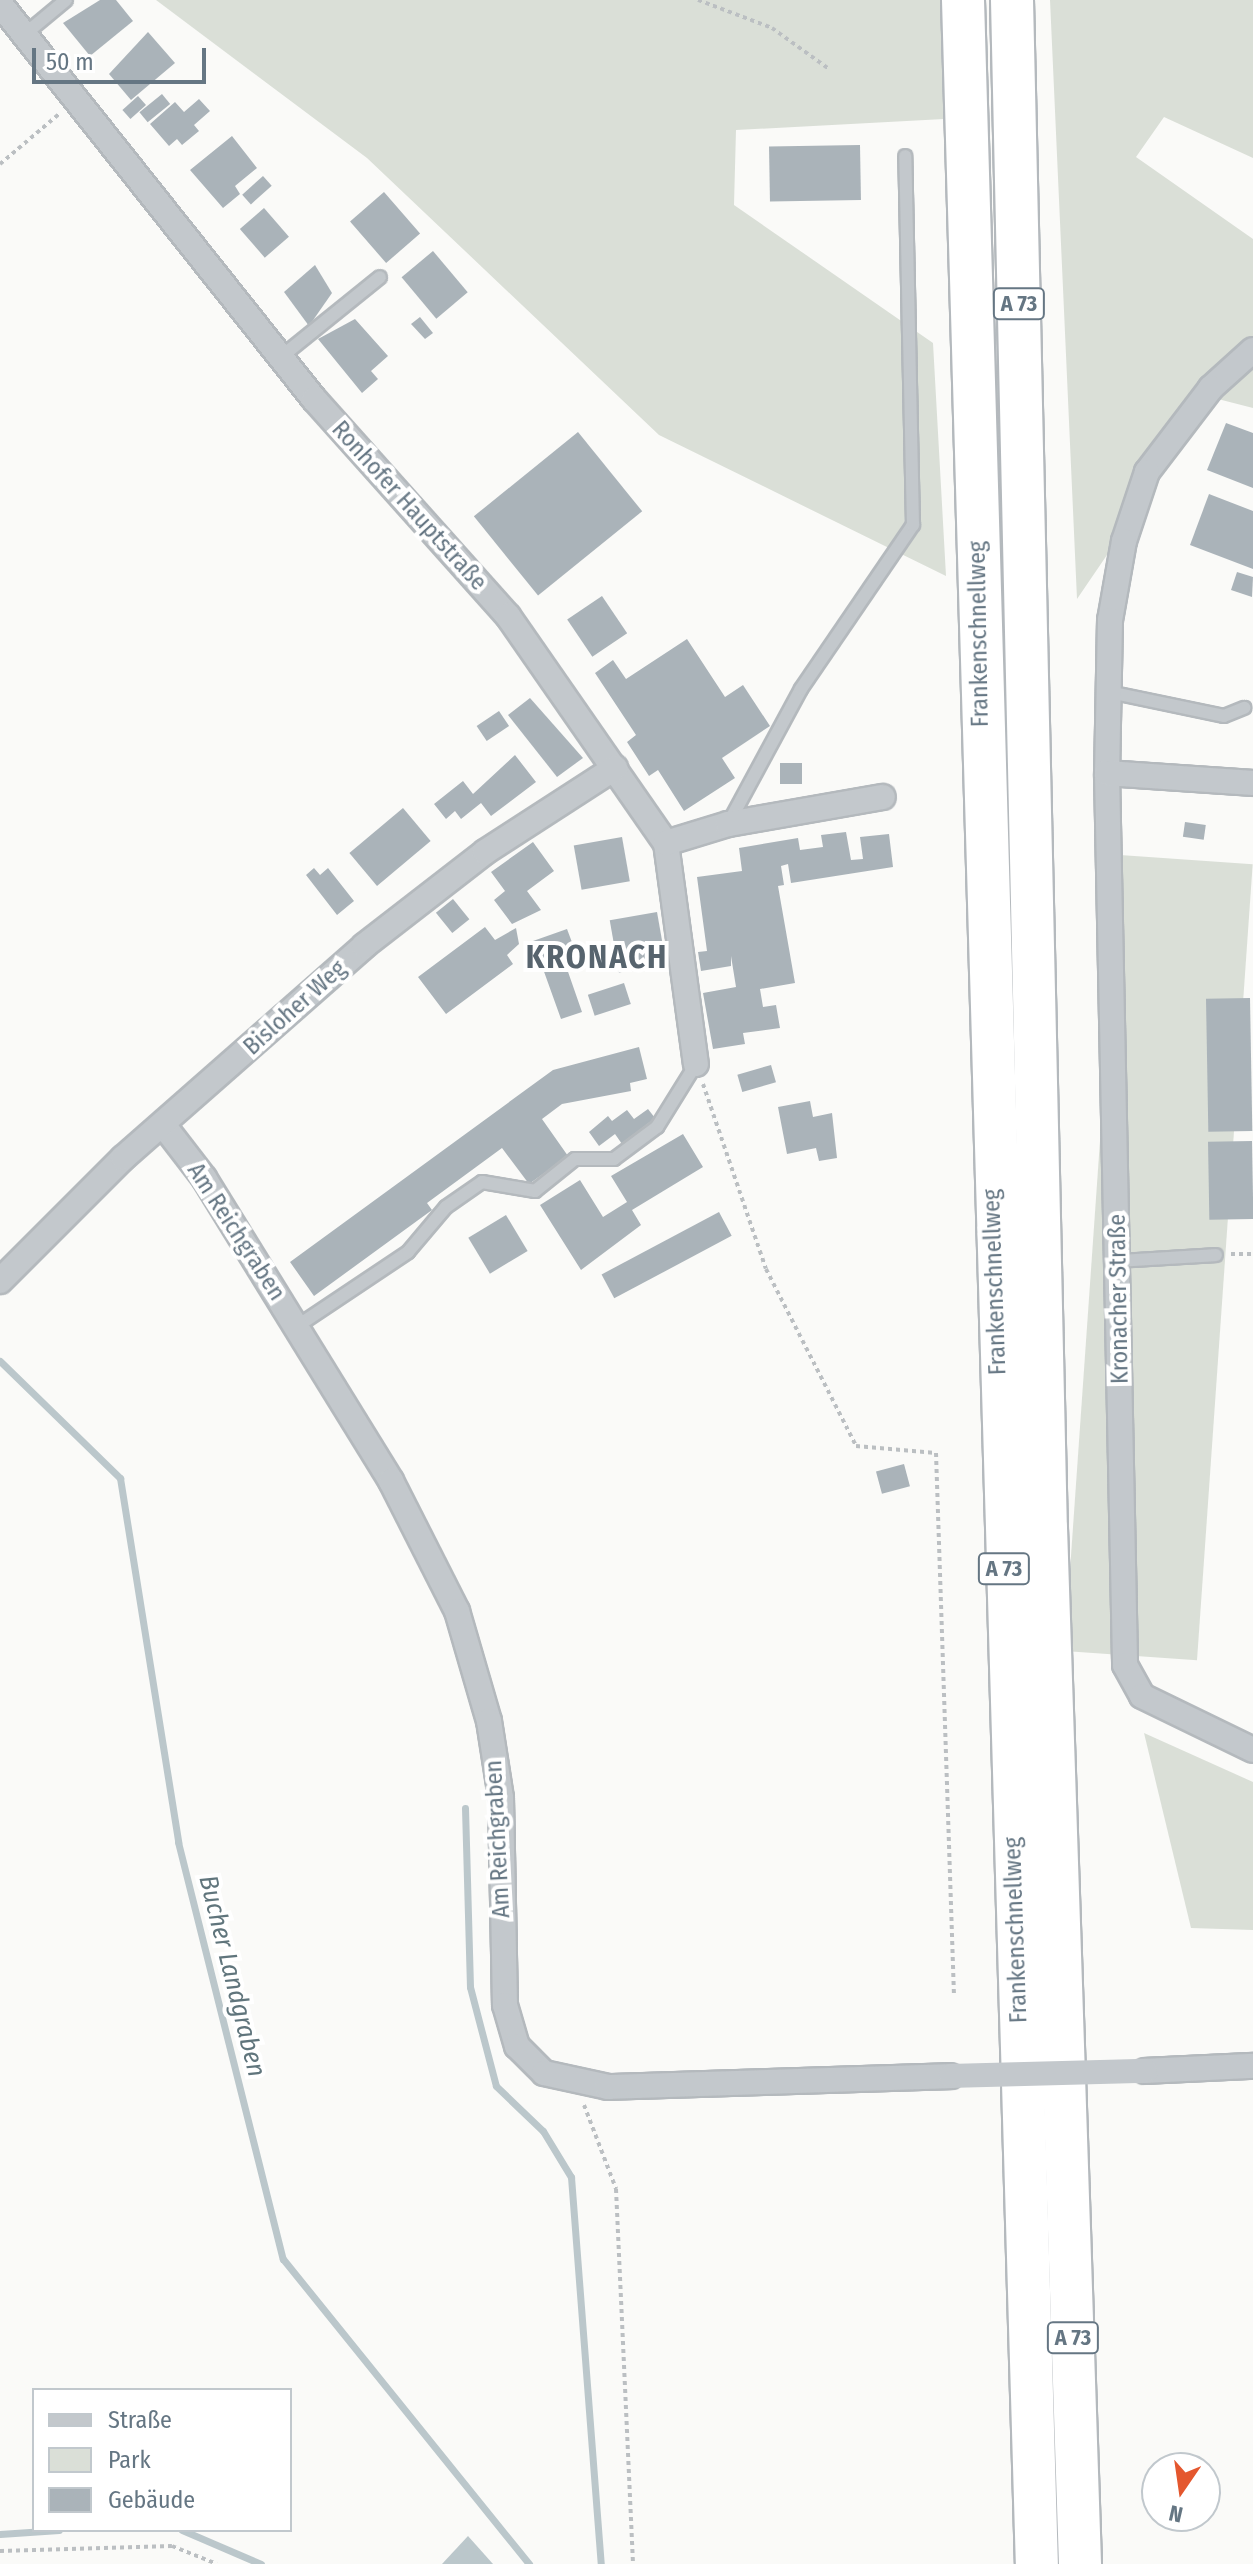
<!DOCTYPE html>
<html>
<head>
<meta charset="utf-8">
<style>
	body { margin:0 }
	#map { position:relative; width:1253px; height:2564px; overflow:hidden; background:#fafaf8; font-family:"Fira Sans Condensed",sans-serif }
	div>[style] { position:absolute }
	.green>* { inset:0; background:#dadfd7; transform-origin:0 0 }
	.water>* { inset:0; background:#bbc7cb }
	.stream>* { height:7px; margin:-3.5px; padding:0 3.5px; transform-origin:3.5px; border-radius:3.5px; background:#bbc7cb }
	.building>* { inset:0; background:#aab3b9; transform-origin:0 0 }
	.path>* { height:4px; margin-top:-2px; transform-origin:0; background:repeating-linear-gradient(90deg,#bbbfc2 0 4px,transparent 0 8px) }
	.roads { filter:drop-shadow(2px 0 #b4b9bd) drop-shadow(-2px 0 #b4b9bd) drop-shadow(0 2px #b4b9bd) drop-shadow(0 -2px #b4b9bd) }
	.lane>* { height:12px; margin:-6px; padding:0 6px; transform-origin:6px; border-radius:6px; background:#c3c8cc }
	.street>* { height:24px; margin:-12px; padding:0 12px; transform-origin:12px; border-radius:12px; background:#c3c8cc }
	.highway>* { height:42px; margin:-21px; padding:0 21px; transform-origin:21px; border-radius:21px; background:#fff }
	.street-bridge>* { height:24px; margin:-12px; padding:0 12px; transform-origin:12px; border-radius:12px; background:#c3c8cc }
	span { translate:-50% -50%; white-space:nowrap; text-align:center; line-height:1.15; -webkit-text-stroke:8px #fff; paint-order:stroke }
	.shield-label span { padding:2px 6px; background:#fff; border:2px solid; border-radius:6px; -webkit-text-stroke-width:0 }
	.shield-label { font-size:22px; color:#657683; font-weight:700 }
	.street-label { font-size:24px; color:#657683 }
	.water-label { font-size:26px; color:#60757c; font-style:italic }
	.district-label { font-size:32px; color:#57646e; font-weight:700; letter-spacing:2px }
	.legend { position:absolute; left:32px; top:2388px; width:260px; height:144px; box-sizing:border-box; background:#fff; border:2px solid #c1c8cd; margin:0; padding:10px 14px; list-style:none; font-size:24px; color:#657683 }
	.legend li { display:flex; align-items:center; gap:16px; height:40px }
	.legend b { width:40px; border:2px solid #c1c8cd }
	.north { position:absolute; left:1141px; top:2452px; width:80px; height:80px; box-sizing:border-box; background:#fff; border:2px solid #c1c8cd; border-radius:50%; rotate:193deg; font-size:22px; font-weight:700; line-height:32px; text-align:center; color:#657683 }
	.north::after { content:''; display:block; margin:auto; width:28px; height:36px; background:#e4572e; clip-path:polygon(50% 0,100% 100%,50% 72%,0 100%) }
	.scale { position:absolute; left:32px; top:48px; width:174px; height:36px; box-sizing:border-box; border:4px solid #657683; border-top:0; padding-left:10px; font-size:24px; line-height:28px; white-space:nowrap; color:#657683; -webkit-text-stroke:6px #fff; paint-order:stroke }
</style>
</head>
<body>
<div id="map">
	<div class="green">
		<i style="clip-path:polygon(156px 0,941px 0,944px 119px,736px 130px,734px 205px,933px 343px,946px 576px,659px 435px,367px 158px)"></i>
		<i style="clip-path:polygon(1050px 0,1253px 0,1253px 158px,1164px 117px,1136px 157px,1253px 239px,1253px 408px,1214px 398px,1077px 599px)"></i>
		<i style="left:1120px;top:855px;width:133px;height:798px;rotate:4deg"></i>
		<i style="clip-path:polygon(1144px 1733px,1253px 1782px,1253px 1930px,1191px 1928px)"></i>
	</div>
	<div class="water">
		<i style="clip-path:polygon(468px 2536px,493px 2564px,442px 2564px)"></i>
	</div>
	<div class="stream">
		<i style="left:0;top:1361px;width:168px;rotate:44.3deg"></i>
		<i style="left:120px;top:1478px;width:369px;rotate:80.9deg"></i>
		<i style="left:178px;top:1842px;width:430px;rotate:75.9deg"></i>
		<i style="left:283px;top:2259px;width:392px;rotate:51.1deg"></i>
		<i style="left:465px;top:1808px;width:179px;rotate:88.4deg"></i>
		<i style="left:470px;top:1987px;width:102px;rotate:75.3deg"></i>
		<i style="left:496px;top:2086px;width:65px;rotate:43.8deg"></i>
		<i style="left:543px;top:2131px;width:54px;rotate:58.7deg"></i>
		<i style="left:571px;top:2177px;width:388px;rotate:85.6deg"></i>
		<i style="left:182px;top:2530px;width:86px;rotate:23.3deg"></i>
		<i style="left:0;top:2534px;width:59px;rotate:-3.9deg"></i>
	</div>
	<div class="building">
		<i style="clip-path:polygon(100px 0,116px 0,133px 21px,90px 56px,63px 23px)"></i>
		<i style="clip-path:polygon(148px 32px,175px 63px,131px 100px,109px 74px)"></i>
		<i style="left:162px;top:94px;width:13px;height:29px;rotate:51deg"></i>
		<i style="left:138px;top:96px;width:12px;height:21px;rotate:48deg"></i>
		<i style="clip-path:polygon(199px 99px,210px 111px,194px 125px,199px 131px,182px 145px,177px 139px,169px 146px,150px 124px,175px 102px,184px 112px)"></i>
		<i style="clip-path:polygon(232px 136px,257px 168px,235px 186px,240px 194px,223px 208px,190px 170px)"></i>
		<i style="left:860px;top:145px;width:55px;height:91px;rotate:89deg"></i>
		<i style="left:263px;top:176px;width:13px;height:28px;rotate:48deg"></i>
		<i style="left:384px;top:192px;width:55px;height:45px;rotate:49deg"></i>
		<i style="left:264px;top:208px;width:38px;height:32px;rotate:49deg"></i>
		<i style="left:433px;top:251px;width:54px;height:41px;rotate:50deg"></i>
		<i style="clip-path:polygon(315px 265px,332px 293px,309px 326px,284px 292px)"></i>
		<i style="clip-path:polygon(420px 317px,433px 333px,425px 339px,411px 324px)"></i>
		<i style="clip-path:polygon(355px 319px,388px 356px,371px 371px,378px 379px,362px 393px,318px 339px)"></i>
		<i style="clip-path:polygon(1226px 423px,1253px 433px,1253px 488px,1207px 470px)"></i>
		<i style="left:578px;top:432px;width:102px;height:134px;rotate:51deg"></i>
		<i style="clip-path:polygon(1209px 494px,1253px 511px,1253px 569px,1190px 545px)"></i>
		<i style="clip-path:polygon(1237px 572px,1253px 577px,1252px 597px,1231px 590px)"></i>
		<i style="left:602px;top:596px;width:45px;height:42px;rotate:56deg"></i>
		<i style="clip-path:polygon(687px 639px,725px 697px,743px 685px,770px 726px,722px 758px,735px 778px,684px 811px,658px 770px,649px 776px,627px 742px,636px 735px,595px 673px,613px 660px,626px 679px)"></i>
		<i style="clip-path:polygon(530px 698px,583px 758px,557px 777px,508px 715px)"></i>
		<i style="left:499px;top:711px;width:18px;height:27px;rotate:56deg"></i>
		<i style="clip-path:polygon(515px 755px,536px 782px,491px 816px,481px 803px,461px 819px,455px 811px,446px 819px,434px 804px,463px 781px,473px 794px)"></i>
		<i style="left:780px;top:763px;width:22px;height:21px"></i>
		<i style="left:403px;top:808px;width:43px;height:70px;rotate:50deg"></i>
		<i style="left:1185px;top:822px;width:21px;height:15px;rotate:8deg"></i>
		<i style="clip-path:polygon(846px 832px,851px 860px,863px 859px,860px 837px,889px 834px,893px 867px,791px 883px,788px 864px,781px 866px,784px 885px,778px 886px,795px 983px,760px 989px,763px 1007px,776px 1005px,780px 1028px,743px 1033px,745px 1044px,713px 1049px,703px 993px,736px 987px,731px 956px,731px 966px,701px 971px,698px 952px,707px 951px,697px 877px,742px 871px,739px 848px,798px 838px,800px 850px,823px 847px,821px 835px)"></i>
		<i style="left:622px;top:837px;width:45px;height:49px;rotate:80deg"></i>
		<i style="clip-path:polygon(533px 842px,554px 871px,527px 891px,541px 910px,512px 924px,494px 900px,505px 891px,491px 872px)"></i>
		<i style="clip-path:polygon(314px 868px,320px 875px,328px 868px,354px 901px,337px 915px,306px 875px)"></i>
		<i style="left:453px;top:899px;width:26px;height:22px;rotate:51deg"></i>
		<i style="left:657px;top:912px;width:53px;height:48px;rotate:80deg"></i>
		<i style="clip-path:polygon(485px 927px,495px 940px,516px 928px,519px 944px,507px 955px,513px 964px,446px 1014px,418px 977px)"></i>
		<i style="clip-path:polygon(567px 929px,579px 961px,566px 966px,582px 1012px,561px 1019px,533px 941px)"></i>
		<i style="left:624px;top:983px;width:22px;height:38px;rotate:72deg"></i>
		<i style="left:1250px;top:998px;width:133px;height:44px;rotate:89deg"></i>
		<i style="clip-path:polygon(639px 1047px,647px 1079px,630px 1083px,631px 1091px,562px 1104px,542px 1119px,568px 1156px,529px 1184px,502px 1148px,427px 1203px,432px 1210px,314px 1296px,290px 1262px,553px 1070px)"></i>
		<i style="left:771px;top:1065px;width:18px;height:35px;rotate:74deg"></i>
		<i style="clip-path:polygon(810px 1101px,813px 1117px,832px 1113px,837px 1158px,819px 1161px,816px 1148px,787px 1154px,778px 1107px)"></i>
		<i style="clip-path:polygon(648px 1109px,655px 1118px,622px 1144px,615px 1134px,599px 1146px,589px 1132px,608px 1116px,612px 1121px,627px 1110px,634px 1119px)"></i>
		<i style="clip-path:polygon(683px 1134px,703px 1167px,632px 1210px,641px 1225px,581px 1270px,540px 1205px,580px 1180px,603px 1217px,627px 1202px,611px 1176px)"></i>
		<i style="left:1252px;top:1141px;width:78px;height:44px;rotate:89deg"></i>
		<i style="left:719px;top:1212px;width:27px;height:133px;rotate:62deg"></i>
		<i style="left:506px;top:1215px;width:42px;height:44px;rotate:59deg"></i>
		<i style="left:904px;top:1464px;width:23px;height:29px;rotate:75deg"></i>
	</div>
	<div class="path">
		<i style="left:698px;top:0;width:79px;rotate:20.7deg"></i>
		<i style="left:772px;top:28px;width:70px;rotate:35.7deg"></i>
		<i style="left:0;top:164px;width:77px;rotate:-40.3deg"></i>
		<i style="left:703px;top:1084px;width:195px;rotate:71.2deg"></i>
		<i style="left:766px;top:1269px;width:199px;rotate:63deg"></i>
		<i style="left:856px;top:1446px;width:80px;rotate:5deg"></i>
		<i style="left:936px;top:1453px;width:543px;rotate:88.1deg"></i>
		<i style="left:1231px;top:1254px;width:22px"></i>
		<i style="left:584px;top:2105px;width:90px;rotate:69.1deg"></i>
		<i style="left:616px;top:2189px;width:375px;rotate:87.4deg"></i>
		<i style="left:0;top:2551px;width:172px;rotate:-1.7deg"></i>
		<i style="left:172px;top:2546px;width:48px;rotate:21.8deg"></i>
	</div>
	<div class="roads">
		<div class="lane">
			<i style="left:25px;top:34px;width:53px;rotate:-39.7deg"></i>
			<i style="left:281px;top:357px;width:127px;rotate:-38.9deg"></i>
			<i style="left:1109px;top:692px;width:117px;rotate:11.8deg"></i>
			<i style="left:1224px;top:716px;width:22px;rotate:-22deg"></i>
			<i style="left:728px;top:824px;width:153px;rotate:-61.6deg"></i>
			<i style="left:801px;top:689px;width:199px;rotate:-55.7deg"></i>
			<i style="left:913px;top:525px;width:369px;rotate:-91.2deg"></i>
			<i style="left:1118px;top:1261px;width:98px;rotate:-3.5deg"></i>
			<i style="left:296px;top:1327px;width:135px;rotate:-33.8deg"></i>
			<i style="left:408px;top:1252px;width:59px;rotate:-49.8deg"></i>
			<i style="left:446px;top:1207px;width:44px;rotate:-34.8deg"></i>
			<i style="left:482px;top:1182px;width:54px;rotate:9.6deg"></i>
			<i style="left:535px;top:1191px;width:51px;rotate:-38.7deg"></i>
			<i style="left:575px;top:1159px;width:39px"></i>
			<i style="left:614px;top:1159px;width:54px;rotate:-36.7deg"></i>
			<i style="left:657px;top:1127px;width:74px;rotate:-58.2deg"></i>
		</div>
		<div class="street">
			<i style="left:0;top:4px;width:505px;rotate:51.52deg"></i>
			<i style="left:314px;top:399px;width:291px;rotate:48.2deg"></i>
			<i style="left:508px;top:616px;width:277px;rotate:55.2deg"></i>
			<i style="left:666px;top:843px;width:223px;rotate:82.3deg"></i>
			<i style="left:1253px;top:350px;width:57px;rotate:137.9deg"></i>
			<i style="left:1211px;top:388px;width:106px;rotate:127.3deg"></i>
			<i style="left:1147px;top:472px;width:73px;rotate:108.4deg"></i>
			<i style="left:1124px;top:541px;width:80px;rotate:100deg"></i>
			<i style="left:1110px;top:620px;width:153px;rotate:91.1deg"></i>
			<i style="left:1107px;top:773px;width:892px;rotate:88.84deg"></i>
			<i style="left:1125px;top:1665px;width:35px;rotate:61deg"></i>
			<i style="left:1142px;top:1696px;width:123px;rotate:25.9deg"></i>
			<i style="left:1107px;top:773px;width:146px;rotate:3.9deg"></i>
			<i style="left:666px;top:843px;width:65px;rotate:-17deg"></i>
			<i style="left:728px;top:824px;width:157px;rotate:-9.9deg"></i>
			<i style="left:164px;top:1126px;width:66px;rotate:52.4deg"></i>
			<i style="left:204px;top:1178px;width:356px;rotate:58.3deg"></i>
			<i style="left:391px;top:1481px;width:146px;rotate:63.1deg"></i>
			<i style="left:457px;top:1611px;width:115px;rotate:73.8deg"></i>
			<i style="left:489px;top:1721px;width:78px;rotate:81.1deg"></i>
			<i style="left:501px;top:1798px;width:207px;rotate:88.9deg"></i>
			<i style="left:505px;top:2005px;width:43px;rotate:73.7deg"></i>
			<i style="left:517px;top:2046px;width:38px;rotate:45deg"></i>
			<i style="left:544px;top:2073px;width:66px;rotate:12.3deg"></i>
			<i style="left:608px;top:2087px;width:343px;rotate:-1.8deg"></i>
			<i style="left:0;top:1281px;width:174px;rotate:-45deg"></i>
			<i style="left:123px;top:1158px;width:321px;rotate:-41.3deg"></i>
			<i style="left:364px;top:946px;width:153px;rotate:-37.8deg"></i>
			<i style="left:485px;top:852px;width:155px;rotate:-32.9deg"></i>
			<i style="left:1145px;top:2071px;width:108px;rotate:-2.7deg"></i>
		</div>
		<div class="highway">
			<i style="left:963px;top:0;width:2565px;rotate:88.35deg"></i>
			<i style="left:1012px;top:0;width:1528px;rotate:88.73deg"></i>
			<i style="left:1046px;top:1528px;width:1037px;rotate:88.12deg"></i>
		</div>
	</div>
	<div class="street-bridge">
		<i style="left:951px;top:2076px;width:194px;rotate:-1.5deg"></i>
	</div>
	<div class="shield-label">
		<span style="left:1019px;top:304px">A 73</span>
		<span style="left:1004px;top:1569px">A 73</span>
		<span style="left:1073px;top:2338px">A 73</span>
	</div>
	<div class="street-label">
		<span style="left:409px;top:506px;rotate:48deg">Ronhofer Hauptstraße</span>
		<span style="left:979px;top:634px;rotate:-91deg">Frankenschnellweg</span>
		<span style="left:295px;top:1008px;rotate:-42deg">Bisloher Weg</span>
		<span style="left:236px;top:1232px;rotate:57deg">Am Reichgraben</span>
		<span style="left:995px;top:1282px;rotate:-92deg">Frankenschnellweg</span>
		<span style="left:1119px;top:1299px;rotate:-91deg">Kronacher Straße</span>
		<span style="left:498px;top:1839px;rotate:-93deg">Am Reichgraben</span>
		<span style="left:1016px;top:1930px;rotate:-92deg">Frankenschnellweg</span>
	</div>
	<div class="water-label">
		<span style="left:232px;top:1976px;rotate:76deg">Bucher Landgraben</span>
	</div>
	<div class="district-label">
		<span style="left:597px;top:957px">KRONACH</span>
	</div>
	<ul class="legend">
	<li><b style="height:10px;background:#c3c8cc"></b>Straße</li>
	<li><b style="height:22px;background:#dadfd7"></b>Park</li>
	<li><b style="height:22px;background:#aab3b9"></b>Gebäude</li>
	</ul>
	<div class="north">N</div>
	<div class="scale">50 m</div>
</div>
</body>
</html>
